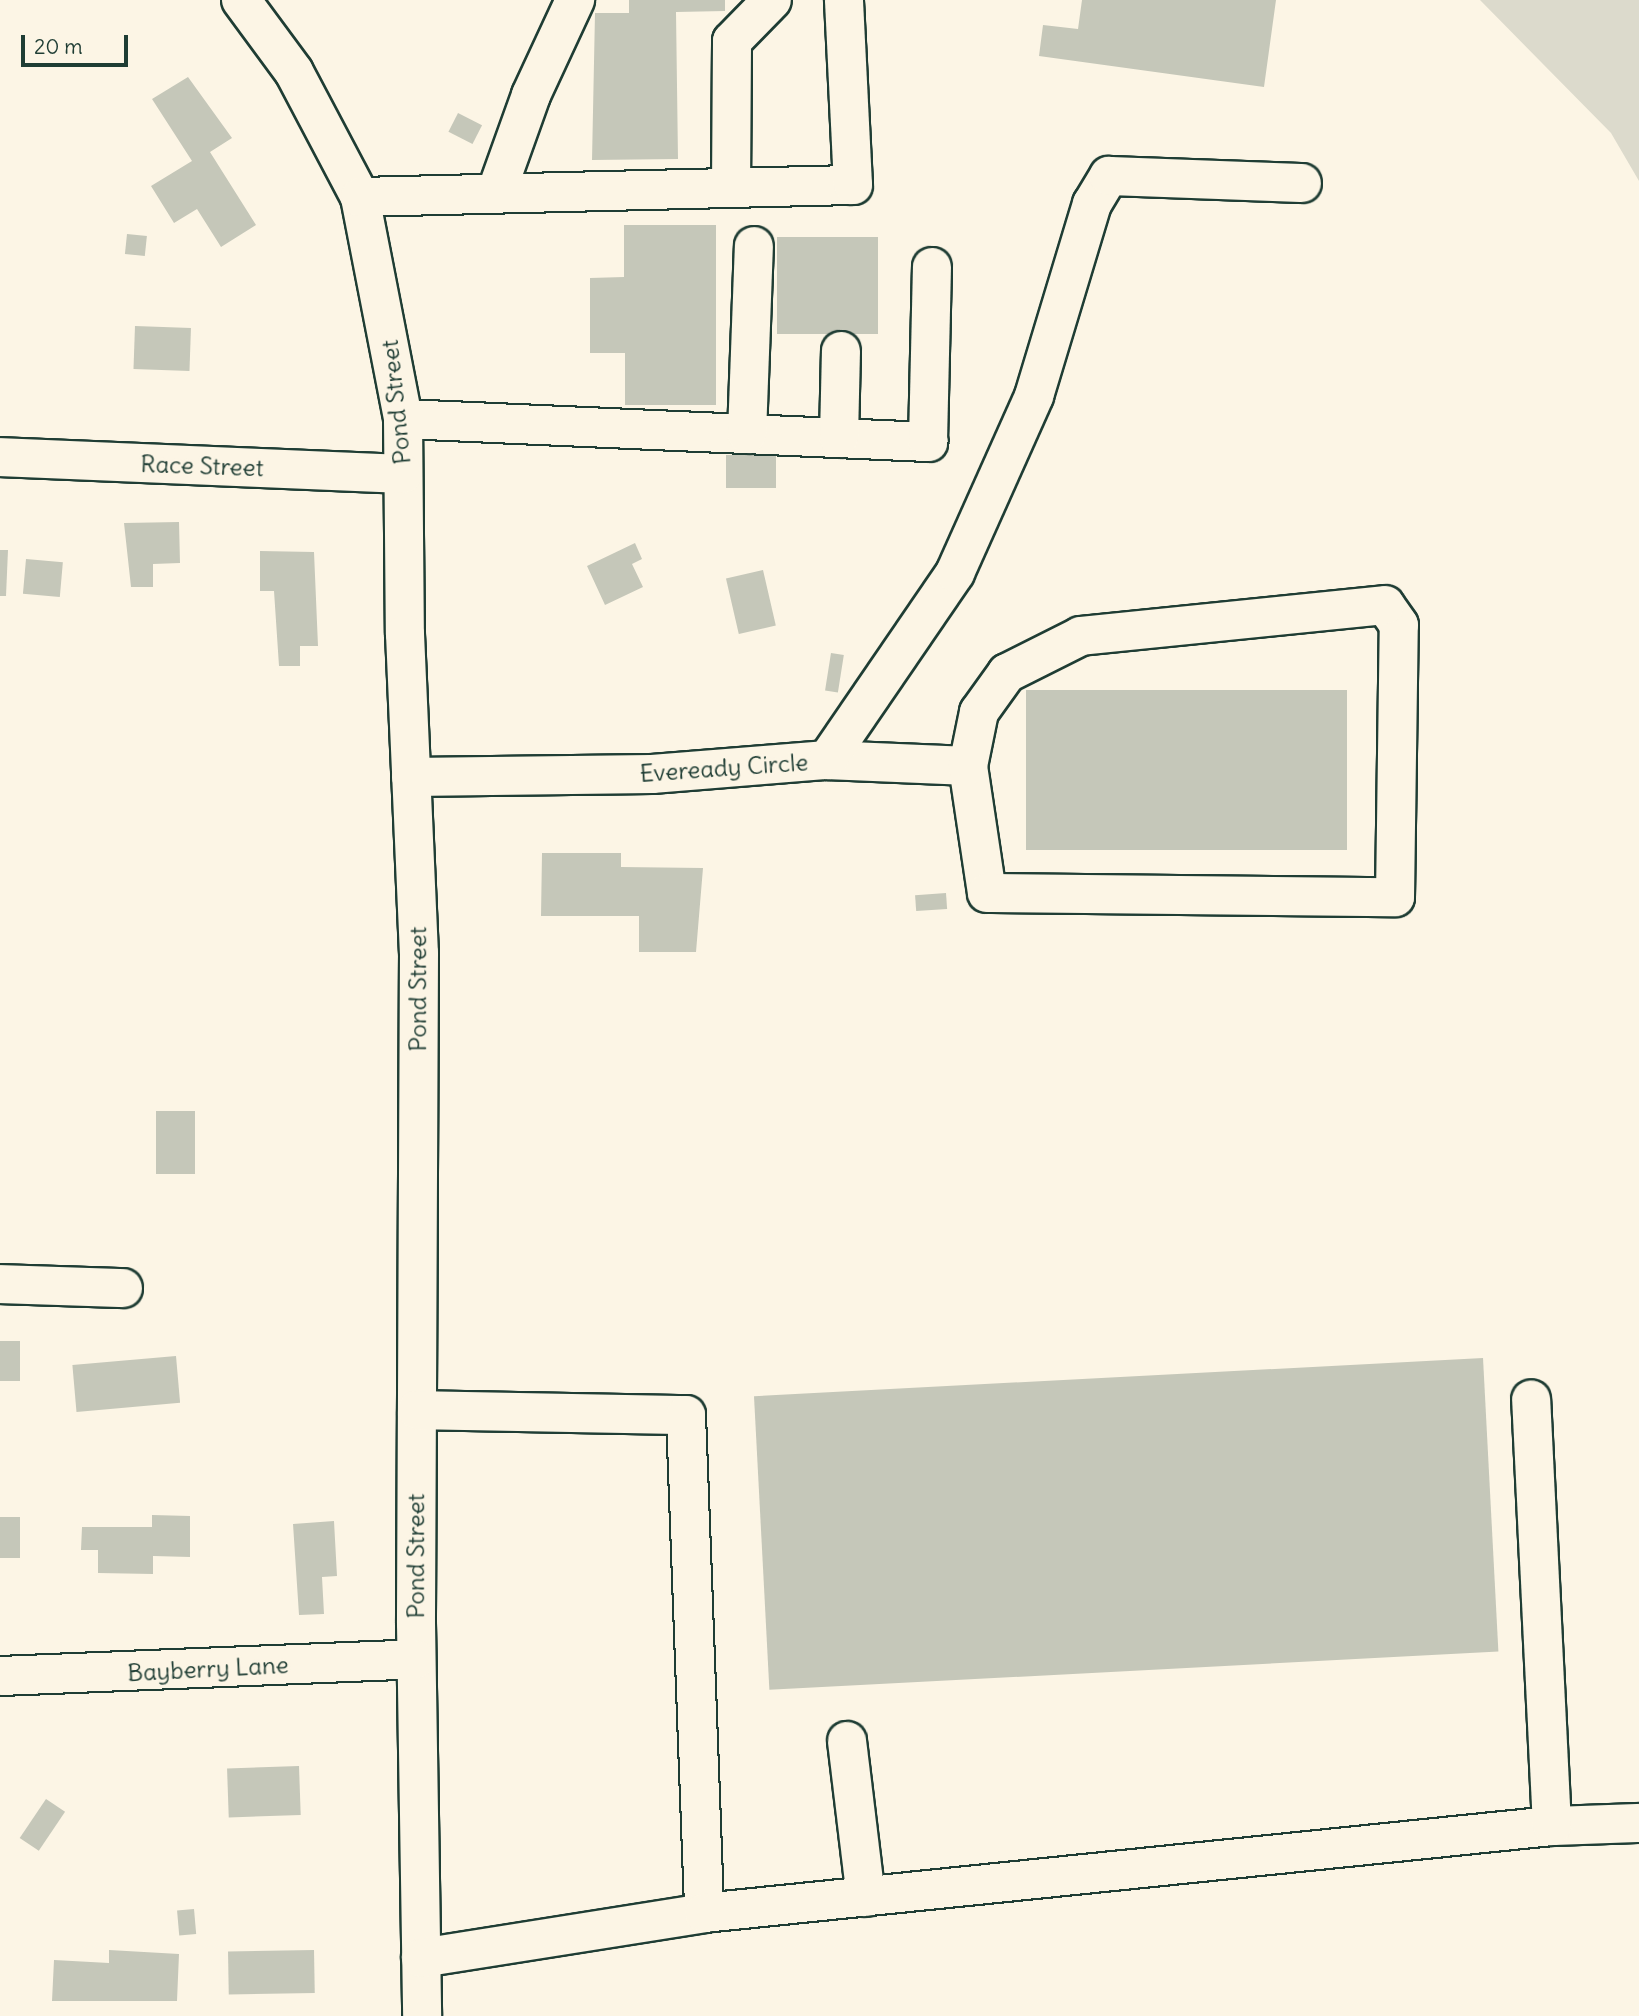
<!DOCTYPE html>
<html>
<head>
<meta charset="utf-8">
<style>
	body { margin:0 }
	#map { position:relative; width:1639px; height:2016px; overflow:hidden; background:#fcf5e5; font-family:Delius,sans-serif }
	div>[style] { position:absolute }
	.green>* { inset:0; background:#dcdacc }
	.building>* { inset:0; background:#c5c7b9; transform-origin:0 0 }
	.roads { filter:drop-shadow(2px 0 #1f3d34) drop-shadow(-2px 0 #1f3d34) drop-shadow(0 2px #1f3d34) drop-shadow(0 -2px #1f3d34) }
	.minor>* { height:38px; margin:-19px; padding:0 19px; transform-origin:19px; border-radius:19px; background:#fcf5e5 }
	span { translate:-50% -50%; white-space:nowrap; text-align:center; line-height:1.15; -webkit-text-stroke:5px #fcf5e5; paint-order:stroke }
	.street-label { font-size:24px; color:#1f3d34 }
	.scale { position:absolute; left:21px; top:35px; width:107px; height:32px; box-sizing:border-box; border:4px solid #1f3d34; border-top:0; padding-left:9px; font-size:21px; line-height:24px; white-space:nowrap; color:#1f3d34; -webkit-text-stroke:5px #fcf5e5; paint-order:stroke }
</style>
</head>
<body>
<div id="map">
	<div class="green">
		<i style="clip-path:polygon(1480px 0,1639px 0,1639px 181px,1611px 133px)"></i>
	</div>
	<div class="building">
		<i style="clip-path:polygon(629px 0,725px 0,725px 11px,676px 12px,678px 159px,592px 160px,595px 13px,629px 13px)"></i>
		<i style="clip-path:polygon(1082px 0,1276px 0,1264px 87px,1039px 56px,1043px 25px,1078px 29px)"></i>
		<i style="clip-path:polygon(188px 77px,232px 138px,210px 152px,256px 225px,221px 247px,197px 209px,174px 223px,151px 186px,192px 161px,152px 99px)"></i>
		<i style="left:458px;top:113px;width:27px;height:21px;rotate:27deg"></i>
		<i style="clip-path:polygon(624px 225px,716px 225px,716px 405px,625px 405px,625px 353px,590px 353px,590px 278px,624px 277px)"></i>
		<i style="left:127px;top:234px;width:20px;height:20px;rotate:6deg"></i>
		<i style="left:878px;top:237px;width:97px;height:101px;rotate:90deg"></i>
		<i style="left:135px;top:326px;width:56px;height:43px;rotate:2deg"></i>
		<i style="left:726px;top:455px;width:50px;height:33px"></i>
		<i style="clip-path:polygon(179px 522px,180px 563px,153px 564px,153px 587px,131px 587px,124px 523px)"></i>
		<i style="clip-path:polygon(635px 543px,642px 559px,632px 564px,643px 587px,605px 605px,587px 566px)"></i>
		<i style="clip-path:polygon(0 550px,8px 550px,6px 596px,0 596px)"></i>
		<i style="clip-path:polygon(260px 551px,314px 552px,318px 646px,300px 646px,300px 666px,279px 666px,274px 591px,260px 591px)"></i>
		<i style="left:26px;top:559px;width:37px;height:35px;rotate:5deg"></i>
		<i style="left:763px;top:570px;width:57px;height:38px;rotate:77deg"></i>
		<i style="left:831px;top:653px;width:13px;height:38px;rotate:9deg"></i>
		<i style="left:1026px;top:690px;width:321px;height:160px"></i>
		<i style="clip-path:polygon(542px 853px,621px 853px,621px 867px,703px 868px,696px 952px,639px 952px,639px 916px,541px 916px)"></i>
		<i style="left:946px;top:893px;width:16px;height:31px;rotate:86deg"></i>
		<i style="left:156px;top:1111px;width:39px;height:63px"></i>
		<i style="left:20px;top:1341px;width:40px;height:20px;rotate:90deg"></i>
		<i style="left:176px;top:1356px;width:47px;height:104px;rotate:85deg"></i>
		<i style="left:1483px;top:1358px;width:294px;height:730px;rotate:87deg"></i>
		<i style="clip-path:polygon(152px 1515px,190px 1516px,190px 1557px,153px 1556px,153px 1574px,98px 1573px,98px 1550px,81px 1550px,82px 1527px,152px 1527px)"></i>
		<i style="left:0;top:1517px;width:20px;height:41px"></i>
		<i style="clip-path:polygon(334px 1521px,337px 1576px,322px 1577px,324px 1614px,299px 1615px,293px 1524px)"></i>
		<i style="left:299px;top:1766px;width:49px;height:72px;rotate:88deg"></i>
		<i style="left:46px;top:1799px;width:23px;height:47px;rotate:34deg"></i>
		<i style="left:194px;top:1909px;width:25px;height:17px;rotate:85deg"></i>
		<i style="clip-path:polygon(109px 1950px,179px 1954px,177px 2001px,52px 2001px,54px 1960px,109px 1963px)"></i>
		<i style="left:314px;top:1950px;width:43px;height:86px;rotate:89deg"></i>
	</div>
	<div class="roads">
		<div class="minor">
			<i style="left:241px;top:0;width:89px;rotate:53.6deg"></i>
			<i style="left:294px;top:72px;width:141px;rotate:62.2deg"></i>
			<i style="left:360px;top:197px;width:226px;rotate:79deg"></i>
			<i style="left:403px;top:419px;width:215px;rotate:89.5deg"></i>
			<i style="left:405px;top:634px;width:319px;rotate:87.5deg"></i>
			<i style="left:419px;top:953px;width:670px;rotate:90.26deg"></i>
			<i style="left:416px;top:1623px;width:393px;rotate:89.1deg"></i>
			<i style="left:731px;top:188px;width:147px;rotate:-89.6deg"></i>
			<i style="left:732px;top:41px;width:57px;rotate:-45.7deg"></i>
			<i style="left:496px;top:193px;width:104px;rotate:-70.3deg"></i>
			<i style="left:531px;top:95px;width:105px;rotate:-65.1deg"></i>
			<i style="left:360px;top:197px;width:493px;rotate:-1.4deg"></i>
			<i style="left:853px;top:185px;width:185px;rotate:-92.8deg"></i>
			<i style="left:403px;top:419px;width:526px;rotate:2.51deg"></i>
			<i style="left:928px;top:442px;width:175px;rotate:-88.7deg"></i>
			<i style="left:747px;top:434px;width:188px;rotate:-87.9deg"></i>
			<i style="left:839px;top:438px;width:87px;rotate:-88.7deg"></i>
			<i style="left:0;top:457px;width:403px;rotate:2.4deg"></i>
			<i style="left:827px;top:760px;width:141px;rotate:2.4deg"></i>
			<i style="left:968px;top:766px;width:128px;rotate:81.5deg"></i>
			<i style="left:987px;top:893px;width:408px;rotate:0.6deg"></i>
			<i style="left:1395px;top:897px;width:272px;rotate:-89.2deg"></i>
			<i style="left:1399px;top:625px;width:24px;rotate:-125deg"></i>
			<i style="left:1385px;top:605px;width:306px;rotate:174.2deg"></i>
			<i style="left:1081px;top:636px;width:83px;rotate:153.4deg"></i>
			<i style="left:1007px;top:673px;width:48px;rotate:125.7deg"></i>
			<i style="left:979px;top:712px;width:55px;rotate:101.5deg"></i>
			<i style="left:411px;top:777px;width:241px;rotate:-0.7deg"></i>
			<i style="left:652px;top:774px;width:176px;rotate:-4.6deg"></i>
			<i style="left:827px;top:760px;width:227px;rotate:-55.6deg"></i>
			<i style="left:955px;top:573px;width:194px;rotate:-65.9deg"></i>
			<i style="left:1034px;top:396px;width:201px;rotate:-73.2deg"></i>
			<i style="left:1092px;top:204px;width:33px;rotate:-59deg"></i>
			<i style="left:1109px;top:176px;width:193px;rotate:2.1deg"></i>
			<i style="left:0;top:1284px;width:123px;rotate:1.9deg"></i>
			<i style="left:417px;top:1410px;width:269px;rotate:1.1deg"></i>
			<i style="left:686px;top:1415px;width:498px;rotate:87.9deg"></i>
			<i style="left:0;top:1676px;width:416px;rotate:-2.3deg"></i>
			<i style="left:847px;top:1741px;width:157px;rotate:83.1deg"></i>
			<i style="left:1552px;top:1826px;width:87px;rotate:-2deg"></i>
			<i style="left:421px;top:1958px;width:287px;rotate:-9deg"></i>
			<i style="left:704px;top:1913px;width:852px;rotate:-5.86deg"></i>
			<i style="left:1552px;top:1826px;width:427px;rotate:-92.8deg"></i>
		</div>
	</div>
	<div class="street-label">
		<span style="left:396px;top:402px;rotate:-96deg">Pond Street</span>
		<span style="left:202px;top:466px;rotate:2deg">Race Street</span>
		<span style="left:724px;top:768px;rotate:-4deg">Eveready Circle</span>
		<span style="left:418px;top:989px;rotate:-90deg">Pond Street</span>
		<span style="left:416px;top:1556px;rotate:-90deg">Pond Street</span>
		<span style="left:208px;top:1669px;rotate:-3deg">Bayberry Lane</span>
	</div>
	<div class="scale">20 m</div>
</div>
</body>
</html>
